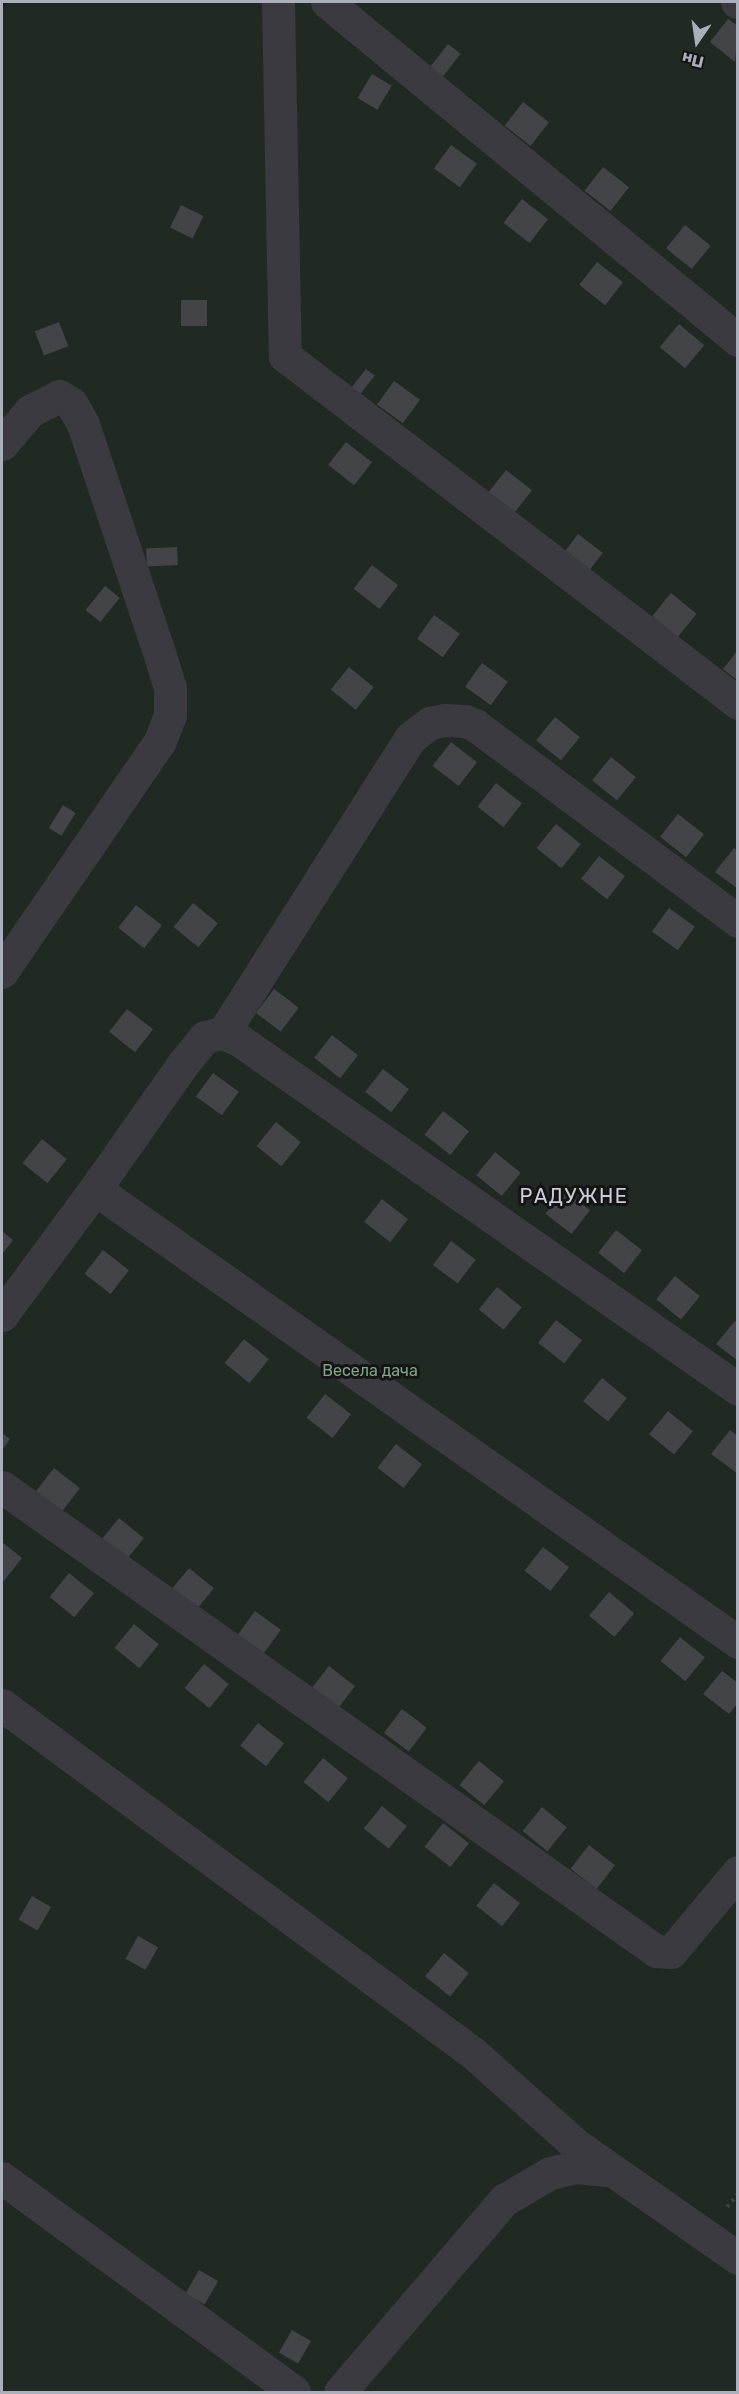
<!DOCTYPE html>
<html>
<head>
<meta charset="utf-8">
<style>
	body { margin:0 }
	#map { position:relative; width:739px; height:2394px; overflow:hidden; background:#19191b; font-family:Rubik,sans-serif }
	div>[style] { position:absolute }
	.green>* { inset:0; background:#202922 }
	.building>* { inset:0; background:#434448; transform-origin:0 0 }
	.path>* { height:4px; margin-top:-2px; transform-origin:0; background:repeating-linear-gradient(90deg,#3f4147 0 3px,transparent 0 7.5px) }
	.minor>* { height:33px; margin:-16.5px; padding:0 16.5px; transform-origin:16.5px; border-radius:16.5px; background:#3a3a40 }
	span { translate:-50% -50%; white-space:nowrap; text-align:center; line-height:1.15; -webkit-text-stroke:6px #141416; paint-order:stroke }
	.park-label { font-size:16px; color:#81a685 }
	.quarter-label { font-size:20px; color:#ccced7; letter-spacing:1.5px }
	.frame { position:absolute; inset:0; border:3px solid #abafbb; pointer-events:none }
	.north { position:absolute; left:667px; top:12px; width:60px; height:60px; -webkit-text-stroke:4px #141416; paint-order:stroke; rotate:193deg; font-size:16px; font-weight:700; line-height:24px; text-align:center; color:#abafbb }
	.north::after { content:''; display:block; margin:auto; width:21px; height:27px; background:#abafbb; clip-path:polygon(50% 0,100% 100%,50% 72%,0 100%) }
</style>
</head>
<body>
<div id="map">
	<div class="green">
		<i style="clip-path:polygon(8px 2px,737px 2px,737px 2392px,2px 2392px,2px 9px)"></i>
	</div>
	<div class="building">
		<i style="clip-path:polygon(728px 19px,738px 26px,735px 62px,710px 42px)"></i>
		<i style="left:448px;top:44px;width:16px;height:30px;rotate:38deg"></i>
		<i style="left:372px;top:74px;width:23px;height:28px;rotate:31deg"></i>
		<i style="left:523px;top:102px;width:33px;height:30px;rotate:38deg"></i>
		<i style="left:451px;top:145px;width:32px;height:29px;rotate:36deg"></i>
		<i style="left:603px;top:167px;width:33px;height:30px;rotate:38deg"></i>
		<i style="left:522px;top:199px;width:33px;height:30px;rotate:38deg"></i>
		<i style="left:181px;top:205px;width:25px;height:25px;rotate:26deg"></i>
		<i style="left:685px;top:225px;width:33px;height:30px;rotate:39deg"></i>
		<i style="left:597px;top:262px;width:33px;height:29px;rotate:38deg"></i>
		<i style="left:207px;top:300px;width:26px;height:26px;rotate:90deg"></i>
		<i style="left:59px;top:322px;width:26px;height:26px;rotate:69deg"></i>
		<i style="left:679px;top:324px;width:33px;height:30px;rotate:40deg"></i>
		<i style="left:366px;top:369px;width:11px;height:29px;rotate:38deg"></i>
		<i style="left:394px;top:381px;width:32px;height:29px;rotate:36deg"></i>
		<i style="left:346px;top:442px;width:33px;height:29px;rotate:38deg"></i>
		<i style="left:506px;top:470px;width:33px;height:29px;rotate:38deg"></i>
		<i style="left:578px;top:534px;width:31px;height:30px;rotate:37deg"></i>
		<i style="left:177px;top:547px;width:18px;height:31px;rotate:87deg"></i>
		<i style="left:372px;top:565px;width:33px;height:30px;rotate:38deg"></i>
		<i style="left:105px;top:586px;width:19px;height:31px;rotate:39deg"></i>
		<i style="left:671px;top:593px;width:33px;height:30px;rotate:39deg"></i>
		<i style="left:434px;top:615px;width:32px;height:29px;rotate:36deg"></i>
		<i style="clip-path:polygon(738px 650px,738px 681px,723px 669px)"></i>
		<i style="left:482px;top:663px;width:32px;height:29px;rotate:36deg"></i>
		<i style="left:349px;top:667px;width:32px;height:29px;rotate:39deg"></i>
		<i style="left:555px;top:717px;width:32px;height:30px;rotate:39deg"></i>
		<i style="left:451px;top:742px;width:33px;height:30px;rotate:38deg"></i>
		<i style="left:611px;top:757px;width:32px;height:30px;rotate:39deg"></i>
		<i style="left:496px;top:783px;width:33px;height:30px;rotate:38deg"></i>
		<i style="left:63px;top:805px;width:15px;height:27px;rotate:32deg"></i>
		<i style="left:678px;top:814px;width:33px;height:29px;rotate:38deg"></i>
		<i style="left:556px;top:824px;width:32px;height:31px;rotate:39deg"></i>
		<i style="clip-path:polygon(734px 848px,738px 851px,738px 889px,715px 872px)"></i>
		<i style="left:599px;top:856px;width:33px;height:29px;rotate:38deg"></i>
		<i style="left:193px;top:903px;width:32px;height:31px;rotate:39deg"></i>
		<i style="left:136px;top:905px;width:33px;height:29px;rotate:38deg"></i>
		<i style="left:669px;top:908px;width:32px;height:29px;rotate:36deg"></i>
		<i style="left:274px;top:989px;width:31px;height:30px;rotate:37deg"></i>
		<i style="left:127px;top:1009px;width:33px;height:29px;rotate:38deg"></i>
		<i style="left:332px;top:1035px;width:33px;height:29px;rotate:38deg"></i>
		<i style="left:383px;top:1069px;width:33px;height:29px;rotate:38deg"></i>
		<i style="left:213px;top:1073px;width:32px;height:29px;rotate:36deg"></i>
		<i style="left:443px;top:1111px;width:33px;height:30px;rotate:38deg"></i>
		<i style="left:276px;top:1122px;width:32px;height:31px;rotate:39deg"></i>
		<i style="left:42px;top:1139px;width:32px;height:31px;rotate:39deg"></i>
		<i style="left:495px;top:1152px;width:33px;height:30px;rotate:39deg"></i>
		<i style="left:564px;top:1190px;width:33px;height:30px;rotate:38deg"></i>
		<i style="left:382px;top:1199px;width:33px;height:29px;rotate:38deg"></i>
		<i style="left:616px;top:1230px;width:33px;height:29px;rotate:38deg"></i>
		<i style="clip-path:polygon(2px 1231px,13px 1240px,2px 1254px)"></i>
		<i style="left:451px;top:1241px;width:31px;height:30px;rotate:37deg"></i>
		<i style="left:103px;top:1250px;width:33px;height:30px;rotate:38deg"></i>
		<i style="left:675px;top:1276px;width:32px;height:30px;rotate:39deg"></i>
		<i style="left:497px;top:1287px;width:32px;height:29px;rotate:39deg"></i>
		<i style="left:556px;top:1320px;width:33px;height:29px;rotate:38deg"></i>
		<i style="clip-path:polygon(735px 1321px,738px 1323px,738px 1361px,716px 1344px)"></i>
		<i style="left:244px;top:1339px;width:32px;height:31px;rotate:39deg"></i>
		<i style="left:602px;top:1378px;width:32px;height:30px;rotate:39deg"></i>
		<i style="left:325px;top:1394px;width:33px;height:30px;rotate:38deg"></i>
		<i style="left:668px;top:1411px;width:32px;height:30px;rotate:39deg"></i>
		<i style="clip-path:polygon(730px 1430px,738px 1436px,738px 1474px,711px 1454px)"></i>
		<i style="clip-path:polygon(2px 1433px,10px 1439px,2px 1450px)"></i>
		<i style="left:396px;top:1444px;width:33px;height:30px;rotate:38deg"></i>
		<i style="left:54px;top:1468px;width:33px;height:30px;rotate:38deg"></i>
		<i style="left:119px;top:1518px;width:32px;height:31px;rotate:39deg"></i>
		<i style="clip-path:polygon(2px 1542px,22px 1558px,3px 1582px,2px 1580px)"></i>
		<i style="left:543px;top:1547px;width:33px;height:30px;rotate:38deg"></i>
		<i style="left:189px;top:1568px;width:32px;height:31px;rotate:39deg"></i>
		<i style="left:69px;top:1573px;width:32px;height:31px;rotate:39deg"></i>
		<i style="left:609px;top:1592px;width:33px;height:31px;rotate:40deg"></i>
		<i style="left:255px;top:1611px;width:32px;height:29px;rotate:36deg"></i>
		<i style="left:134px;top:1624px;width:32px;height:31px;rotate:39deg"></i>
		<i style="left:680px;top:1637px;width:32px;height:31px;rotate:39deg"></i>
		<i style="left:204px;top:1664px;width:32px;height:31px;rotate:39deg"></i>
		<i style="left:329px;top:1666px;width:33px;height:29px;rotate:38deg"></i>
		<i style="clip-path:polygon(722px 1671px,738px 1683px,738px 1703px,729px 1714px,703px 1694px)"></i>
		<i style="left:402px;top:1709px;width:31px;height:30px;rotate:37deg"></i>
		<i style="left:258px;top:1723px;width:33px;height:29px;rotate:38deg"></i>
		<i style="left:323px;top:1758px;width:32px;height:31px;rotate:39deg"></i>
		<i style="left:479px;top:1761px;width:32px;height:31px;rotate:39deg"></i>
		<i style="left:382px;top:1806px;width:32px;height:29px;rotate:39deg"></i>
		<i style="left:542px;top:1807px;width:32px;height:31px;rotate:39deg"></i>
		<i style="left:443px;top:1823px;width:33px;height:30px;rotate:38deg"></i>
		<i style="left:589px;top:1845px;width:33px;height:30px;rotate:38deg"></i>
		<i style="left:494px;top:1883px;width:33px;height:29px;rotate:38deg"></i>
		<i style="left:32px;top:1896px;width:22px;height:27px;rotate:30deg"></i>
		<i style="left:138px;top:1936px;width:23px;height:26px;rotate:29deg"></i>
		<i style="left:444px;top:1953px;width:32px;height:30px;rotate:39deg"></i>
		<i style="left:199px;top:2270px;width:22px;height:27px;rotate:30deg"></i>
		<i style="left:292px;top:2330px;width:22px;height:26px;rotate:30deg"></i>
	</div>
	<div class="path">
		<i style="left:727px;top:2207px;width:17px;rotate:-50deg"></i>
	</div>
	<div class="minor">
		<i style="left:278px;top:2px;width:354px;rotate:88.9deg"></i>
		<i style="left:285px;top:356px;width:571px;rotate:37.45deg"></i>
		<i style="left:327px;top:2px;width:532px;rotate:39.43deg"></i>
		<i style="left:737px;top:2px;width:1px"></i>
		<i style="left:2px;top:444px;width:43px;rotate:-49.7deg"></i>
		<i style="left:30px;top:411px;width:33px;rotate:-27deg"></i>
		<i style="left:59px;top:396px;width:14px;rotate:30deg"></i>
		<i style="left:71px;top:403px;width:24px;rotate:60deg"></i>
		<i style="left:83px;top:424px;width:240px;rotate:71.6deg"></i>
		<i style="left:159px;top:652px;width:37px;rotate:73deg"></i>
		<i style="left:170px;top:687px;width:28px;rotate:90deg"></i>
		<i style="left:170px;top:715px;width:28px;rotate:111deg"></i>
		<i style="left:160px;top:741px;width:280px;rotate:124.4deg"></i>
		<i style="left:223px;top:1033px;width:349px;rotate:-57.6deg"></i>
		<i style="left:410px;top:738px;width:25px;rotate:-37deg"></i>
		<i style="left:430px;top:723px;width:14px;rotate:-12deg"></i>
		<i style="left:444px;top:720px;width:21px;rotate:3deg"></i>
		<i style="left:465px;top:721px;width:11px;rotate:22deg"></i>
		<i style="left:475px;top:725px;width:328px;rotate:36.7deg"></i>
		<i style="left:95px;top:1189px;width:787px;rotate:35.17deg"></i>
		<i style="left:2px;top:1315px;width:157px;rotate:-53.6deg"></i>
		<i style="left:95px;top:1189px;width:151px;rotate:-54.9deg"></i>
		<i style="left:182px;top:1065px;width:36px;rotate:-51deg"></i>
		<i style="left:205px;top:1037px;width:18px;rotate:-13deg"></i>
		<i style="left:223px;top:1033px;width:17px;rotate:24deg"></i>
		<i style="left:239px;top:1040px;width:609px;rotate:34.97deg"></i>
		<i style="left:2px;top:1487px;width:802px;rotate:35.35deg"></i>
		<i style="left:656px;top:1951px;width:15px;rotate:4deg"></i>
		<i style="left:671px;top:1952px;width:104px;rotate:-50.1deg"></i>
		<i style="left:2px;top:1705px;width:586px;rotate:36.46deg"></i>
		<i style="left:473px;top:2053px;width:137px;rotate:41.7deg"></i>
		<i style="left:575px;top:2144px;width:199px;rotate:35deg"></i>
		<i style="left:2px;top:2178px;width:362px;rotate:36.2deg"></i>
		<i style="left:340px;top:2392px;width:253px;rotate:-49.5deg"></i>
		<i style="left:504px;top:2200px;width:53px;rotate:-30.4deg"></i>
		<i style="left:550px;top:2173px;width:27px;rotate:-13deg"></i>
		<i style="left:576px;top:2167px;width:37px;rotate:6deg"></i>
	</div>
	<div class="park-label">
		<span style="left:370px;top:1371px">Весела дача</span>
	</div>
	<div class="quarter-label">
		<span style="left:574px;top:1196px">РАДУЖНЕ</span>
	</div>
	<div class="frame"></div>
	<div class="north">Пн</div>
</div>
</body>
</html>
